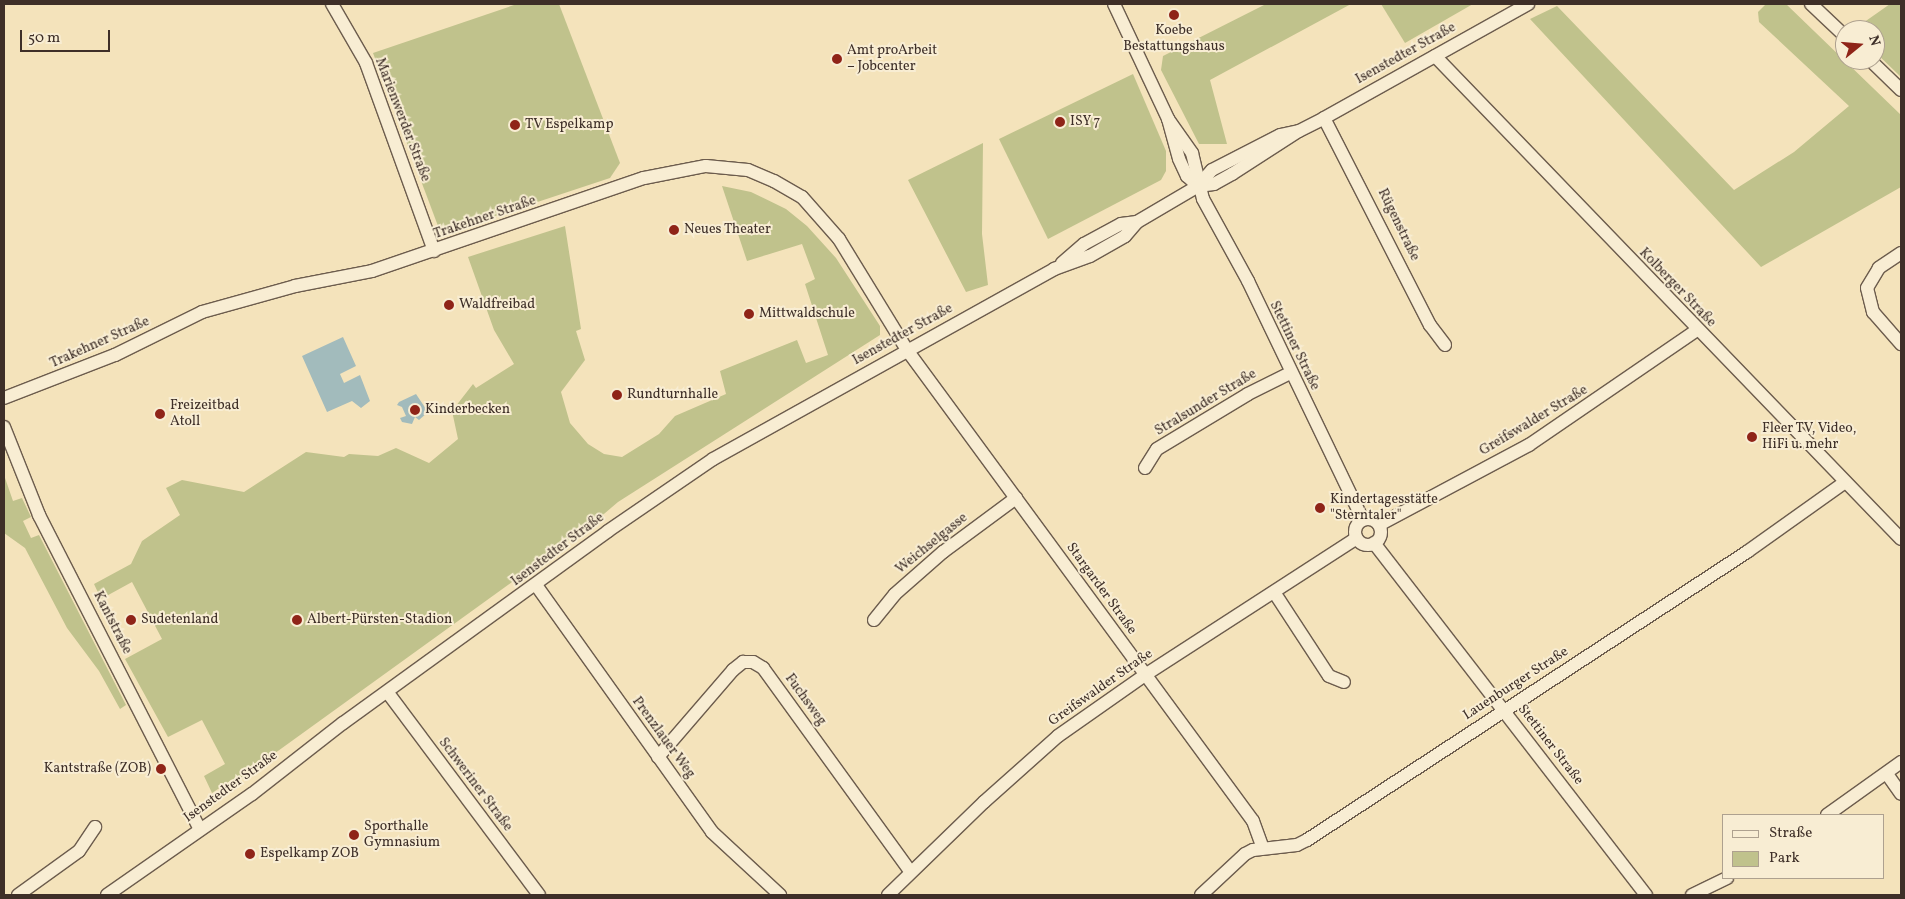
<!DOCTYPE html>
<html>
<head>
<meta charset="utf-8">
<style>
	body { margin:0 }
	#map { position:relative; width:1905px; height:899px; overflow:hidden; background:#f4e3bb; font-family:Vollkorn,serif }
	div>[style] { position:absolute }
	.green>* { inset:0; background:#c0c28c }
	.water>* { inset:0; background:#a2bbbc }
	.roads { filter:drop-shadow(1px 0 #6c5c4d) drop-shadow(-1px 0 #6c5c4d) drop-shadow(0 1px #6c5c4d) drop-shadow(0 -1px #6c5c4d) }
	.minor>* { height:12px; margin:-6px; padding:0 6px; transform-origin:6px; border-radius:6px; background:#f8edd3 }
	.minor>.ring { margin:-6px; padding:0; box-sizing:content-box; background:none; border:12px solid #f8edd3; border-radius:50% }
	.dots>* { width:14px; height:14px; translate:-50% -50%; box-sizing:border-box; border:2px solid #f8edd3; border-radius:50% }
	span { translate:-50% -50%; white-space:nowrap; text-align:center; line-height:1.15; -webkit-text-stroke:4px #f8edd3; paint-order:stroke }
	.poi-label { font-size:14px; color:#3e2f28 }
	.left { translate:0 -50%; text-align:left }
	.right { translate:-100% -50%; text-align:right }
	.street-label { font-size:14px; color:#3e2f28 }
	.frame { position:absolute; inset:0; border:5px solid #3e2f28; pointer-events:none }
	.legend { position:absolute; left:1722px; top:814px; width:162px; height:65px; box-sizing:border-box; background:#f8edd3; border:1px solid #aea18f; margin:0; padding:6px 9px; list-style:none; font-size:15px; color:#3e2f28 }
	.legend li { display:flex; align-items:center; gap:10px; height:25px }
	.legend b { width:25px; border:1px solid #aea18f }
	.north { position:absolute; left:1835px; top:20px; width:50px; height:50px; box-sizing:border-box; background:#f8edd3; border:1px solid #aea18f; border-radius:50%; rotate:73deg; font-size:14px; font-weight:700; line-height:20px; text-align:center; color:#3e2f28 }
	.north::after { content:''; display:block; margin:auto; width:18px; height:22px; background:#8f2418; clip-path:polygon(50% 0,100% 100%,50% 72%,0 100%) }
	.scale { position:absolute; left:20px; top:30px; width:90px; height:22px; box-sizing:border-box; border:2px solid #3e2f28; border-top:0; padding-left:6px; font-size:15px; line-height:18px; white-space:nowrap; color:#3e2f28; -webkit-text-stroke:4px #f8edd3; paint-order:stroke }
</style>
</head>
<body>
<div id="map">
	<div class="green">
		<i style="clip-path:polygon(517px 4px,559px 4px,620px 163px,610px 178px,441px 234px,373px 53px)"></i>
		<i style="clip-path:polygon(1266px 4px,1351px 4px,1210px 80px,1227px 144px,1199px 144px,1161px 70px,1163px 56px)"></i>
		<i style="clip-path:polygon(1381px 4px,1473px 4px,1405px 43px)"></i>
		<i style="clip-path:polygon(1766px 4px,1786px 4px,1901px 115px,1901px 187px,1761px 267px,1530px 19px,1557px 6px,1734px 190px,1794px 152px,1849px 106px,1759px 22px,1758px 12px)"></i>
		<i style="clip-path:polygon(1890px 4px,1901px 4px,1901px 77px,1875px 52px,1875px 30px,1853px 30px)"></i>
		<i style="clip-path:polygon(1133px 74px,1166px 151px,1166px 171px,1161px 180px,1048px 239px,999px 139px)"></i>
		<i style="clip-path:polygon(983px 143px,982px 234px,988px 285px,966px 292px,908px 180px)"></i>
		<i style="clip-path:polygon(722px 186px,751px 192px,786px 209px,807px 226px,836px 258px,880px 326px,880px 335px,618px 502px,591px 525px,235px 782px,233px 779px,212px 793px,204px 776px,225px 764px,202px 720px,168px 737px,125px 659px,162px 639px,132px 582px,101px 599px,94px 584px,131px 564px,142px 541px,180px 515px,166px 488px,182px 480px,244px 492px,306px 452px,344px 457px,349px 454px,378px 456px,396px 448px,429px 463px,458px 439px,452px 411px,473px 384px,476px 388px,514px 364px,494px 330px,468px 257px,565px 226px,581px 329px,576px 331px,585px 360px,561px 392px,570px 423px,588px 444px,604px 454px,622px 457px,659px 434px,675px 416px,726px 394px,720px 371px,797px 340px,806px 363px,828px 355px,805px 284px,815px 279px,802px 244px,747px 261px)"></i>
		<i style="clip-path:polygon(4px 475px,13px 501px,22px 498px,31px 517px,23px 521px,31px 538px,39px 535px,126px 705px,120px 709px,99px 671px,67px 628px,25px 548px,4px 533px)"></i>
	</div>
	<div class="water">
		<i style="clip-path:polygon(343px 337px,356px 366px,340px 374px,344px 383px,360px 375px,370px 401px,361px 408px,352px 401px,327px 412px,302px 356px)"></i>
		<i style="clip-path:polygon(416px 394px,428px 412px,419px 420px,415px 417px,412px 424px,402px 422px,400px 418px,406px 416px,402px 407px,397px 405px,399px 402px)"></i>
	</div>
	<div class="roads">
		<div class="minor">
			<i style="left:332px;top:4px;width:68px;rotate:60deg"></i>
			<i style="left:366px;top:63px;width:200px;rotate:70.1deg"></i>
			<i style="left:1114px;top:4px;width:127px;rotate:64.8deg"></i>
			<i style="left:1168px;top:119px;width:41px;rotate:74.6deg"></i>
			<i style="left:1179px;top:159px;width:19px;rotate:65deg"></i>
			<i style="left:1187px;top:176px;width:15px;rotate:42deg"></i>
			<i style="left:1811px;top:4px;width:47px;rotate:43.3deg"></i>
			<i style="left:1435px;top:56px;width:671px;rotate:46.03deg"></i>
			<i style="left:1870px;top:60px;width:43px;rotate:44.1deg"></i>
			<i style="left:1324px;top:118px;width:233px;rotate:62.9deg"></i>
			<i style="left:1430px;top:325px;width:25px;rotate:53deg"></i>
			<i style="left:1168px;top:119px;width:42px;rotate:54.8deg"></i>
			<i style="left:1192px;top:153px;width:47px;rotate:76.6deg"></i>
			<i style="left:1203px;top:199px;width:94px;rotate:61.2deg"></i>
			<i style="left:1248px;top:281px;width:265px;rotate:64.3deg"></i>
			<i style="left:1198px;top:186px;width:16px;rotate:-7deg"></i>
			<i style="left:1214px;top:184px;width:21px;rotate:-29deg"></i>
			<i style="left:1232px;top:174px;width:77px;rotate:-32.9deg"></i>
			<i style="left:1901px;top:253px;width:27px;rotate:146deg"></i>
			<i style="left:1879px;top:268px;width:23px;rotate:121deg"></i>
			<i style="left:1867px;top:288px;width:25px;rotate:76deg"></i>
			<i style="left:1873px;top:312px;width:43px;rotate:48.8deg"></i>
			<i style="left:1062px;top:263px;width:29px;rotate:-41deg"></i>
			<i style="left:1084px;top:244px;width:42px;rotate:-28.4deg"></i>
			<i style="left:1121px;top:224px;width:16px;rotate:-7deg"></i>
			<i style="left:4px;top:398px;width:119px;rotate:-21.2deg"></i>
			<i style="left:115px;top:355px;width:97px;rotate:-26.3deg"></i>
			<i style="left:202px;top:312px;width:97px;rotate:-15.6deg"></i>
			<i style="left:295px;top:286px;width:78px;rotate:-11deg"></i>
			<i style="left:372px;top:271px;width:287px;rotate:-18.9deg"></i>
			<i style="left:644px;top:178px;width:63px;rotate:-11deg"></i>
			<i style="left:706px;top:166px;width:42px;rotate:5.4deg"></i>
			<i style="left:748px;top:170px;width:28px;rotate:23deg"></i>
			<i style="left:774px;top:181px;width:32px;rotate:30deg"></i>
			<i style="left:802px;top:197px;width:56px;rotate:48.6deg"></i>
			<i style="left:839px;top:239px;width:130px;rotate:58.5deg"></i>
			<i style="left:907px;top:350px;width:584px;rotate:53.7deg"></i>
			<i style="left:1253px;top:821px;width:29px;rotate:70deg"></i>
			<i style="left:4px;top:427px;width:95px;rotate:68.3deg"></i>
			<i style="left:39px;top:515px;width:353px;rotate:62.9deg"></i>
			<i style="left:1145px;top:468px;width:22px;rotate:-58deg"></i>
			<i style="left:1157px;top:449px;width:106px;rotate:-31.1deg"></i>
			<i style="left:1248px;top:394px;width:47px;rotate:-26.6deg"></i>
			<i class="ring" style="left:1355px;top:519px;width:14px;height:14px"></i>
			<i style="left:1379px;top:525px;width:170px;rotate:-28.1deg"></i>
			<i style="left:1529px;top:445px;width:204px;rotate:-34.4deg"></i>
			<i style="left:1374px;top:543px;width:445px;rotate:52.3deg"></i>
			<i style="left:536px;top:585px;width:303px;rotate:54.5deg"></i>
			<i style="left:712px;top:832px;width:93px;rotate:42.8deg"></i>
			<i style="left:1274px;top:592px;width:100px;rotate:56.8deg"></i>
			<i style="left:1329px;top:676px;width:16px;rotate:22deg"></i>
			<i style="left:874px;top:620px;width:33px;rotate:-51deg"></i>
			<i style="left:895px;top:594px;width:64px;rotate:-41.2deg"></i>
			<i style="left:943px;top:552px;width:91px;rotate:-36.5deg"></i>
			<i style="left:388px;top:693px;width:252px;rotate:53.2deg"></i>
			<i style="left:658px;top:757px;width:115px;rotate:-49.2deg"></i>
			<i style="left:733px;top:670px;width:13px;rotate:-39deg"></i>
			<i style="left:743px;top:662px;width:10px"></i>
			<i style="left:753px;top:662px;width:12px;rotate:31deg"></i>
			<i style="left:763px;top:668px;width:251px;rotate:54.1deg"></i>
			<i style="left:1887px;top:774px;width:24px;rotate:55deg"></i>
			<i style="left:1827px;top:815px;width:91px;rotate:-35.6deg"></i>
			<i style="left:18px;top:895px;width:75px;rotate:-35.8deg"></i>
			<i style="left:79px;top:851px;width:29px;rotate:-56deg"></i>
			<i style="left:107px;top:895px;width:177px;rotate:-34.9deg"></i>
			<i style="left:252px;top:794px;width:115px;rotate:-38deg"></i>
			<i style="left:343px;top:723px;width:327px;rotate:-35.9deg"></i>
			<i style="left:608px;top:531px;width:127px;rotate:-34.4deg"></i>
			<i style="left:713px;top:459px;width:390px;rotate:-29.1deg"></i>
			<i style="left:1054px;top:269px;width:38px;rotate:-20deg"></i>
			<i style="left:1090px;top:256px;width:40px;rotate:-29.7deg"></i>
			<i style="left:1125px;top:236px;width:18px;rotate:-49deg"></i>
			<i style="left:1137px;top:222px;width:71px;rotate:-30.5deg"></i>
			<i style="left:1198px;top:186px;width:21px;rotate:-49deg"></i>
			<i style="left:1212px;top:170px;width:76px;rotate:-27.2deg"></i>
			<i style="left:1280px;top:135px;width:19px;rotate:-12deg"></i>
			<i style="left:1299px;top:131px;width:28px;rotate:-27deg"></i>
			<i style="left:1324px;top:118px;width:234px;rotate:-29.2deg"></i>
			<i style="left:888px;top:895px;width:134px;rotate:-44.1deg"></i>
			<i style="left:984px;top:802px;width:99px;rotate:-41.7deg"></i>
			<i style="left:1058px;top:736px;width:106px;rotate:-35deg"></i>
			<i style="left:1145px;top:675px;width:252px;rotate:-32.9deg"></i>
			<i style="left:1201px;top:895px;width:60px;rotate:-43deg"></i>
			<i style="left:1245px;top:854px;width:9px;rotate:-27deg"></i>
			<i style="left:1253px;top:850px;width:44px;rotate:-6.5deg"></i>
			<i style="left:1297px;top:845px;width:11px;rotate:-27deg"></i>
			<i style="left:1307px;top:840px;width:526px;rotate:-33.21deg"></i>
			<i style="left:1747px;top:552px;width:120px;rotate:-35.5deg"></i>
			<i style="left:1692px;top:895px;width:39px;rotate:-26deg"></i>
		</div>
	</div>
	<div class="dots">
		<i style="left:1174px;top:15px;background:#8f2418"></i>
		<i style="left:837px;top:59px;background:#8f2418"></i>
		<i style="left:1060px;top:122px;background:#8f2418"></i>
		<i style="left:515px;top:125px;background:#8f2418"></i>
		<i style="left:674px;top:230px;background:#8f2418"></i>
		<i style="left:449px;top:305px;background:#8f2418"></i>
		<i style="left:749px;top:314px;background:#8f2418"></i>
		<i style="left:617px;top:395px;background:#8f2418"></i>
		<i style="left:415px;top:410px;background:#8f2418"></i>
		<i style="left:160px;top:414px;background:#8f2418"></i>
		<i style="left:1752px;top:437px;background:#8f2418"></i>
		<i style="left:1320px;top:508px;background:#8f2418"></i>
		<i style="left:131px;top:620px;background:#8f2418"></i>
		<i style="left:297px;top:620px;background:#8f2418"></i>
		<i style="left:161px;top:769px;background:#8f2418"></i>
		<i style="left:354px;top:835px;background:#8f2418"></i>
		<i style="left:250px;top:854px;background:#8f2418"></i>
	</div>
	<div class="poi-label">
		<span style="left:1174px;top:39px">Koebe<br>Bestattungshaus</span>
		<span class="left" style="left:847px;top:59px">Amt proArbeit<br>– Jobcenter</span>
		<span class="left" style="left:1070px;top:122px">ISY 7</span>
		<span class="left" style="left:525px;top:125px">TV Espelkamp</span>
		<span class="left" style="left:684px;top:230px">Neues Theater</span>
		<span class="left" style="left:459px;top:305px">Waldfreibad</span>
		<span class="left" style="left:759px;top:314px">Mittwaldschule</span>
		<span class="left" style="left:627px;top:395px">Rundturnhalle</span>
		<span class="left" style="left:170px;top:414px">Freizeitbad<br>Atoll</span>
		<span class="left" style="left:425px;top:410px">Kinderbecken</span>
		<span class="left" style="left:1762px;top:437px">Fleer TV, Video,<br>HiFi u. mehr</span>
		<span class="left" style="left:1330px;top:508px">Kindertagesstätte<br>"Sterntaler"</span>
		<span class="left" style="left:141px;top:620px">Sudetenland</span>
		<span class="left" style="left:307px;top:620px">Albert-Pürsten-Stadion</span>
		<span class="right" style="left:151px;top:769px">Kantstraße (ZOB)</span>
		<span class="left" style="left:364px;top:835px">Sporthalle<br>Gymnasium</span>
		<span class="left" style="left:260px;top:854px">Espelkamp ZOB</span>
	</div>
	<div class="street-label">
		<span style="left:1406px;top:54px;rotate:-29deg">Isenstedter Straße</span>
		<span style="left:402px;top:120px;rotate:69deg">Marienwerder Straße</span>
		<span style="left:485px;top:218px;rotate:-19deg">Trakehner Straße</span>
		<span style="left:1398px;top:225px;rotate:64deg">Rügenstraße</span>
		<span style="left:1677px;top:288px;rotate:46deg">Kolberger Straße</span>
		<span style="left:903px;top:335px;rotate:-29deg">Isenstedter Straße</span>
		<span style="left:100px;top:343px;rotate:-24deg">Trakehner Straße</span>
		<span style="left:1294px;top:346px;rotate:64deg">Stettiner Straße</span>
		<span style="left:1206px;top:403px;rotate:-31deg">Stralsunder Straße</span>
		<span style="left:1534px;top:421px;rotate:-31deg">Greifswalder Straße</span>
		<span style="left:932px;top:544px;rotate:-39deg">Weichselgasse</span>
		<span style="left:558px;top:550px;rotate:-37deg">Isenstedter Straße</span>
		<span style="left:1101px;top:589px;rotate:54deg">Stargarder Straße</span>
		<span style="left:112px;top:623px;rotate:63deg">Kantstraße</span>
		<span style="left:1516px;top:684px;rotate:-33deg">Lauenburger Straße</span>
		<span style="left:1101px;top:688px;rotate:-35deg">Greifswalder Straße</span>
		<span style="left:805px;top:700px;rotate:54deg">Fuchsweg</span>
		<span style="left:663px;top:738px;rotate:54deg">Prenzlauer Weg</span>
		<span style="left:1550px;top:745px;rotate:52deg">Stettiner Straße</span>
		<span style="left:475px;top:785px;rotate:53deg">Schweriner Straße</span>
		<span style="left:231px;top:787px;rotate:-36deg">Isenstedter Straße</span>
	</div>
	<div class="frame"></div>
	<ul class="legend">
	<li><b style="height:6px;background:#f8edd3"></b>Straße</li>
	<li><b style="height:14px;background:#c0c28c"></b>Park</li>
	</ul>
	<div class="north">N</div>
	<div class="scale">50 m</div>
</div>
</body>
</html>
